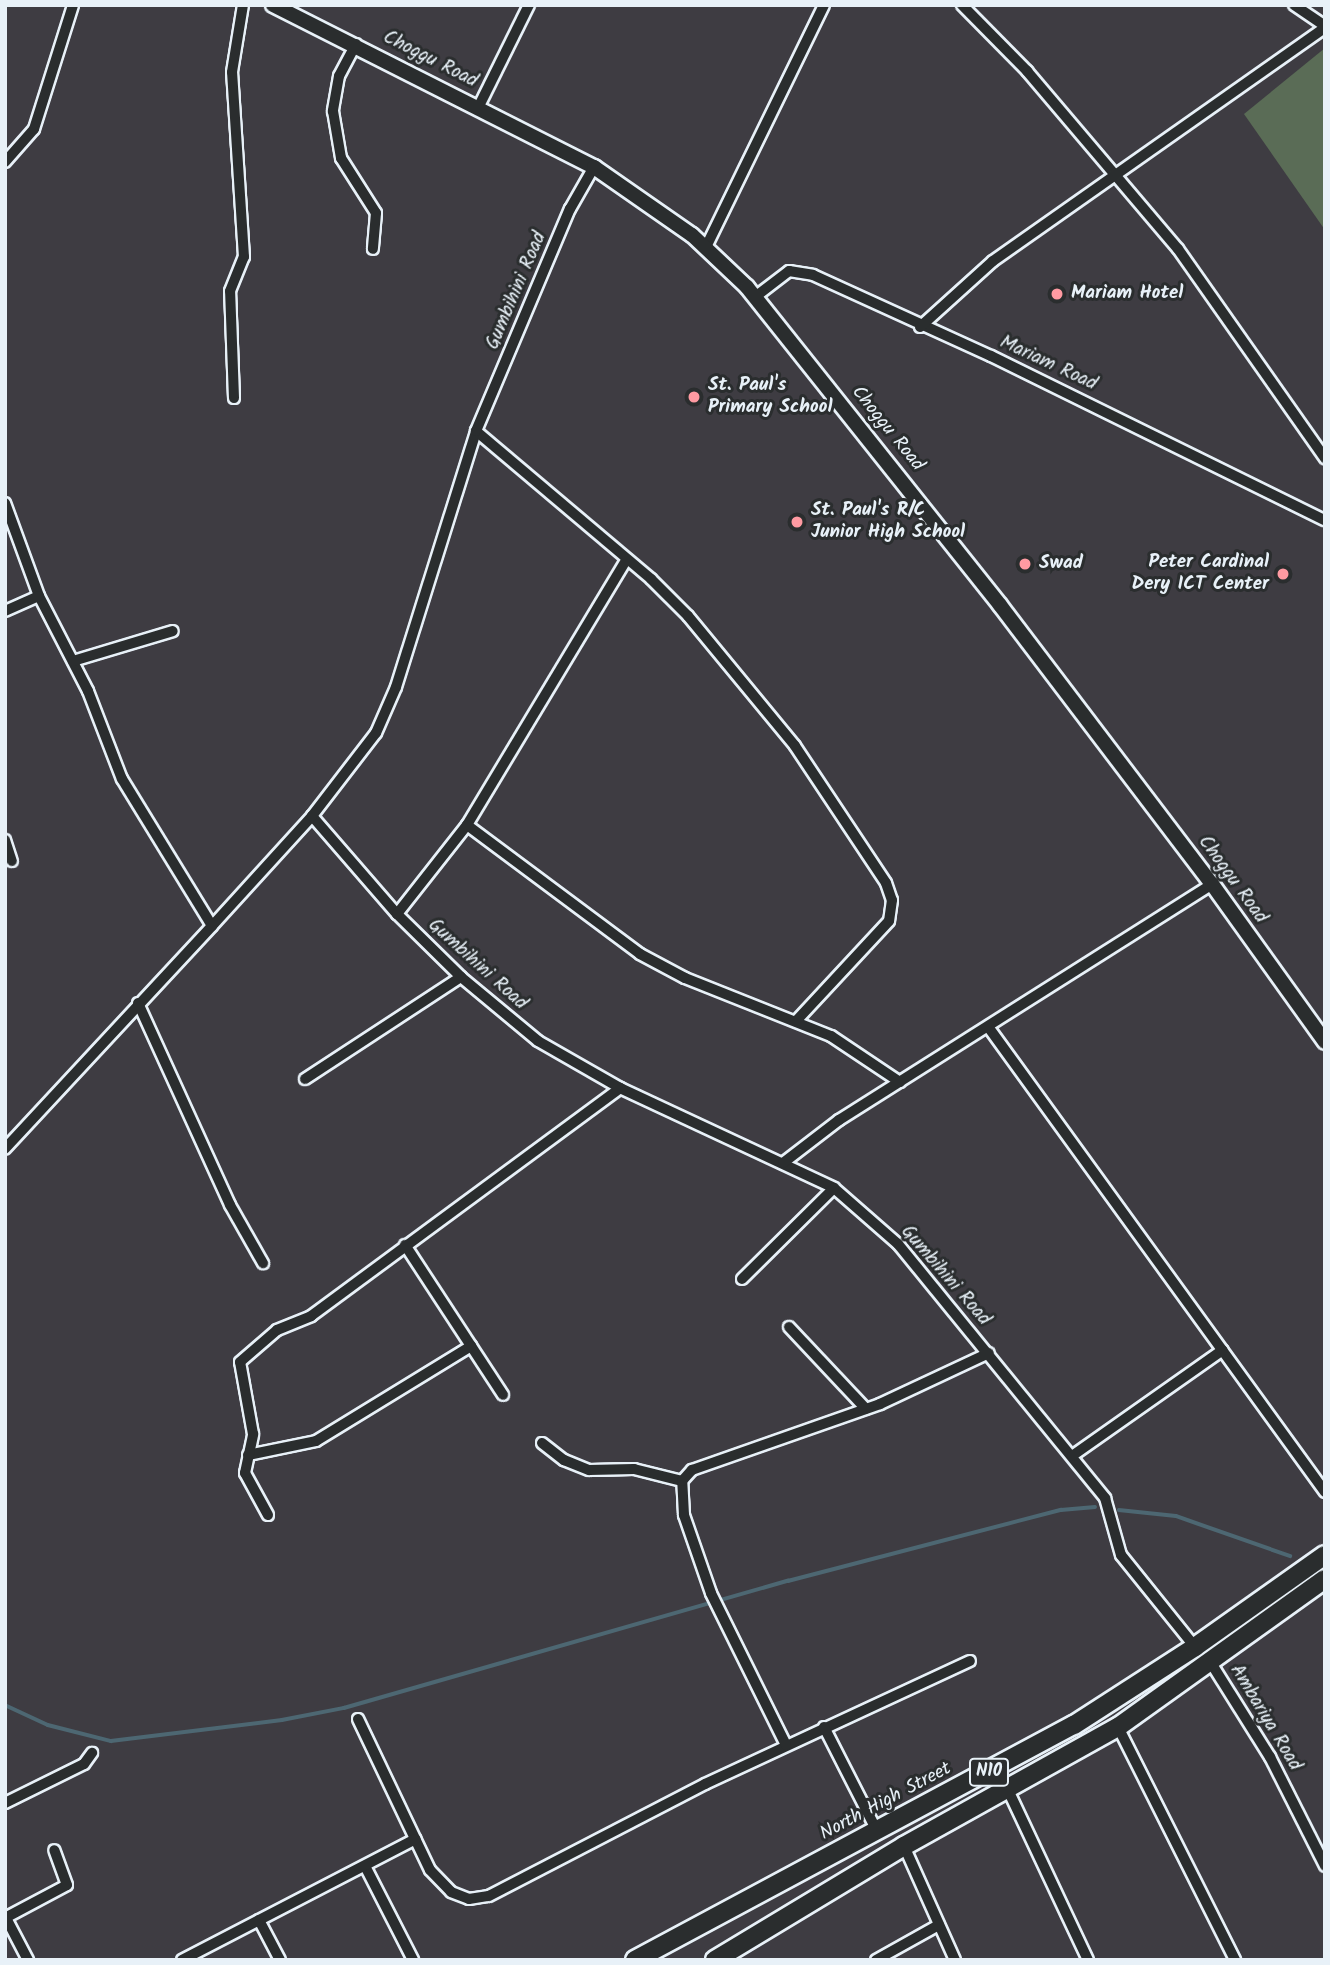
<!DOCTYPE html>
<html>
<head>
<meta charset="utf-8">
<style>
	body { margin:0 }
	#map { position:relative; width:1330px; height:1965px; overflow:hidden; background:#3e3c42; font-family:Kalam,sans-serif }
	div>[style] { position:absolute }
	.green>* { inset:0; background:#5a6c56 }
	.stream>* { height:3.5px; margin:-1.75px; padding:0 1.75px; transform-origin:1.75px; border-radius:1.75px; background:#4d6772 }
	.roads { filter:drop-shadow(2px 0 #e8f1f8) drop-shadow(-2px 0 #e8f1f8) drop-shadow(0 2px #e8f1f8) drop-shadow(0 -2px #e8f1f8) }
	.minor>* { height:10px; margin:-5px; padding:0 5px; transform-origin:5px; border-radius:5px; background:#2a2d2e }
	.secondary>* { height:14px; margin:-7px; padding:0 7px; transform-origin:7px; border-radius:7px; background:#2a2d2e }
	.trunk>* { height:18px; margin:-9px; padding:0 9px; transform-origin:9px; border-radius:9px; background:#2a2d2e }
	.dots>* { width:19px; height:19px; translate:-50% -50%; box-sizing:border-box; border:4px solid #2a2d2e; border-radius:50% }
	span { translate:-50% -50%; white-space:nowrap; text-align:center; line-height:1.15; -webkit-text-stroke:6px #2a2d2e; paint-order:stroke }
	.shield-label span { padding:2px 5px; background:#2a2d2e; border:2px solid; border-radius:5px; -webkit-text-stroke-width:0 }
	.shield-label { font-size:18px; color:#e8f1f8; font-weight:700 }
	.street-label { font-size:19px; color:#e8f1f8 }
	.poi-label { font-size:19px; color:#e8f1f8; font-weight:700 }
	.left { translate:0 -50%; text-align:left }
	.right { translate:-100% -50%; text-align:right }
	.frame { position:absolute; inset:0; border:7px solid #e8f1f8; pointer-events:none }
</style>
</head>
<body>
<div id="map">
	<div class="green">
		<i style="clip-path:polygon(1325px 48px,1325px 230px,1244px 114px)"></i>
	</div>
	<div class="stream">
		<i style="left:1119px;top:1510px;width:57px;rotate:6deg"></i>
		<i style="left:1176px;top:1516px;width:121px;rotate:19.3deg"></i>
		<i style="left:5px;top:1705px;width:47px;rotate:24.9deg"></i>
		<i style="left:48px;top:1725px;width:65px;rotate:14.3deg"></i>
		<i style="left:111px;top:1741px;width:172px;rotate:-7deg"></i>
		<i style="left:282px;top:1720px;width:63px;rotate:-11deg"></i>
		<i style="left:344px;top:1708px;width:462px;rotate:-16deg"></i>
		<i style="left:788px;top:1581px;width:282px;rotate:-14.6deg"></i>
		<i style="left:1061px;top:1510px;width:34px;rotate:-5deg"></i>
	</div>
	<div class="roads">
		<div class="minor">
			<i style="left:962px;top:5px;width:93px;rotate:45.4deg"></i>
			<i style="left:1027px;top:71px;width:233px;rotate:49.7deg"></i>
			<i style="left:1178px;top:249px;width:256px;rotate:54.9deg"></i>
			<i style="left:1294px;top:5px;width:37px;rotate:34deg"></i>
			<i style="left:356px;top:44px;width:36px;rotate:118deg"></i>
			<i style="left:339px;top:76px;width:36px;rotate:100deg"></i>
			<i style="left:333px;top:111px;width:48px;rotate:80.3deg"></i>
			<i style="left:341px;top:158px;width:65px;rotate:57.5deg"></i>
			<i style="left:376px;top:213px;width:36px;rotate:95deg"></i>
			<i style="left:479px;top:106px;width:113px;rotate:-63.7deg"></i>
			<i style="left:5px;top:162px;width:44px;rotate:-48.7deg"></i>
			<i style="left:34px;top:129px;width:130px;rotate:-72.5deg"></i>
			<i style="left:706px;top:247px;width:269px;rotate:-64deg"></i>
			<i style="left:755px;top:297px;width:43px;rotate:-37.4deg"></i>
			<i style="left:789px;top:271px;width:24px;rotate:9deg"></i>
			<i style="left:813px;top:275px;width:196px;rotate:24.5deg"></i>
			<i style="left:991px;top:356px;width:372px;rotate:26.2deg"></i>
			<i style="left:920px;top:327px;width:98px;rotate:-42.1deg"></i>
			<i style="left:993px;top:261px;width:406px;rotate:-35.1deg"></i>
			<i style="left:234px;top:398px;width:107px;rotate:-92.1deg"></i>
			<i style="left:230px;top:291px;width:37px;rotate:-68deg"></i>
			<i style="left:244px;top:257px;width:185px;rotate:-93.7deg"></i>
			<i style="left:232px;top:72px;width:68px;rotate:-80.7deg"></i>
			<i style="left:476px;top:431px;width:229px;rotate:40.2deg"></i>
			<i style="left:651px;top:579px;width:52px;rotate:45deg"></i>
			<i style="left:688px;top:616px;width:168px;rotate:50.5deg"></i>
			<i style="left:795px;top:746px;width:164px;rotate:56.4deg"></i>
			<i style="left:886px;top:883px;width:18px;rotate:71deg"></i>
			<i style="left:892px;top:900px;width:21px;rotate:98deg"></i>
			<i style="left:889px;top:921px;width:137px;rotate:132.9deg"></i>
			<i style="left:5px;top:503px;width:99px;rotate:69.9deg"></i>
			<i style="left:39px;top:596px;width:107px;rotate:62.7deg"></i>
			<i style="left:88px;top:691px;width:94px;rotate:68.9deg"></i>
			<i style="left:122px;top:779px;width:172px;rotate:58.5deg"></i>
			<i style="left:212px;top:926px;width:304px;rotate:132.9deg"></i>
			<i style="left:5px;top:611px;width:37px;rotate:-24deg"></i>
			<i style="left:73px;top:661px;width:104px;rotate:-16.7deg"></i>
			<i style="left:312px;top:816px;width:130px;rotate:49.1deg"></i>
			<i style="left:397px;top:914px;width:90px;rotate:44.5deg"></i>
			<i style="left:461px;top:977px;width:100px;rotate:39.7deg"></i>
			<i style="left:538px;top:1041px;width:95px;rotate:29.8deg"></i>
			<i style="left:620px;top:1088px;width:236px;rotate:25deg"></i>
			<i style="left:834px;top:1188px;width:85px;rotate:41.2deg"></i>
			<i style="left:898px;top:1244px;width:328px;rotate:50.8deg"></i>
			<i style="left:1105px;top:1498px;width:59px;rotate:74.3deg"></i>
			<i style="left:1121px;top:1555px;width:118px;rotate:51.2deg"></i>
			<i style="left:467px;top:825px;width:216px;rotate:36.7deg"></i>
			<i style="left:640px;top:954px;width:51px;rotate:28.1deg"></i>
			<i style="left:685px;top:978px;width:157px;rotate:21.7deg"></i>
			<i style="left:831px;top:1036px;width:83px;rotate:33.7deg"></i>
			<i style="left:5px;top:840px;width:22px;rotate:72deg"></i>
			<i style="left:397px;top:914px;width:113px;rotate:-51.8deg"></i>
			<i style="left:467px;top:825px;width:310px;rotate:-59deg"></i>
			<i style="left:212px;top:926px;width:149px;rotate:-47.7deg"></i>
			<i style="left:312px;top:816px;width:105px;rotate:-52.4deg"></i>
			<i style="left:376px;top:733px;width:50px;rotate:-66.5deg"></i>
			<i style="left:396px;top:687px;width:268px;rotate:-72.6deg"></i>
			<i style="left:476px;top:431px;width:241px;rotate:-67.1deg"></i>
			<i style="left:570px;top:209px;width:48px;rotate:-60.3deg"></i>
			<i style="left:138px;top:1003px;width:222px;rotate:65.5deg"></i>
			<i style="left:230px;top:1205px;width:67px;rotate:60.4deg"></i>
			<i style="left:989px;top:1028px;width:573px;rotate:54.09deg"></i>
			<i style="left:305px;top:1079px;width:186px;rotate:-33.2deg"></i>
			<i style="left:783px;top:1163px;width:71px;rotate:-37.5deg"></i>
			<i style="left:839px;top:1120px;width:441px;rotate:-32.3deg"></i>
			<i style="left:405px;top:1245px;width:179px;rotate:56.8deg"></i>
			<i style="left:742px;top:1279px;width:129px;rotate:-44.7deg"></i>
			<i style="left:789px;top:1327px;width:112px;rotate:46.8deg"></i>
			<i style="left:542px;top:1443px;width:28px;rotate:38deg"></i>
			<i style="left:564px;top:1460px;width:27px;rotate:22deg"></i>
			<i style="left:589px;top:1470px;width:45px;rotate:-1.3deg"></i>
			<i style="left:634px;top:1469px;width:49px;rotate:14deg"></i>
			<i style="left:248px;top:1455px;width:69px;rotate:-11.6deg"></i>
			<i style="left:316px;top:1441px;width:182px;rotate:-31.5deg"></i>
			<i style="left:1072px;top:1456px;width:184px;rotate:-35.1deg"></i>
			<i style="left:268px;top:1515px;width:48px;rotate:-118.7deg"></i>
			<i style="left:245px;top:1473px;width:40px;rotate:-78deg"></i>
			<i style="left:253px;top:1434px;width:73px;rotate:-100.2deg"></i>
			<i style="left:240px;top:1362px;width:49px;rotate:-40.9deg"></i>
			<i style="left:277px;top:1330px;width:37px;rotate:-22deg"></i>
			<i style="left:311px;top:1316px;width:384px;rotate:-36.4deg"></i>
			<i style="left:1211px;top:1663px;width:111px;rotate:57.9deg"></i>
			<i style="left:1270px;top:1757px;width:122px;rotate:63.2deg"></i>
			<i style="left:358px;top:1719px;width:167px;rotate:64.5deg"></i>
			<i style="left:430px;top:1870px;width:30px;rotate:46deg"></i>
			<i style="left:451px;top:1892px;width:19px;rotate:21deg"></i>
			<i style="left:469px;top:1899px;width:20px;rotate:-9deg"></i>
			<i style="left:489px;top:1896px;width:243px;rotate:-27.4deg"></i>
			<i style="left:705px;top:1784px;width:292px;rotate:-24.9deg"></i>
			<i style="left:824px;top:1727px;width:114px;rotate:63deg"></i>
			<i style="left:1118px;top:1727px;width:261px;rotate:63.3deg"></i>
			<i style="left:786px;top:1745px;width:169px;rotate:-116.3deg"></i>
			<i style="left:711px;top:1593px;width:83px;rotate:-109.1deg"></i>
			<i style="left:684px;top:1515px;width:34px;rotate:-93deg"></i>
			<i style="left:682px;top:1481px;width:15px;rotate:-48deg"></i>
			<i style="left:692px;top:1470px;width:199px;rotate:-19.3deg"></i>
			<i style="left:880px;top:1404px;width:120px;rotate:-25.1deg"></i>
			<i style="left:1008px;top:1790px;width:188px;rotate:64.8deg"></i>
			<i style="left:5px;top:1803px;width:88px;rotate:-26.3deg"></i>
			<i style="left:84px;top:1764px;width:14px;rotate:-54deg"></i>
			<i style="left:904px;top:1846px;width:125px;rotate:65.9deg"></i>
			<i style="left:365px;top:1866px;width:106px;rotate:62.9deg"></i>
			<i style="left:5px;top:1916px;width:50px;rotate:62.4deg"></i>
			<i style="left:5px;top:1918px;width:70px;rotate:-28deg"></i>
			<i style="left:67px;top:1885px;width:37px;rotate:-110deg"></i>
			<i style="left:259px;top:1920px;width:45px;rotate:62.3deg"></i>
			<i style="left:182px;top:1960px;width:263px;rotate:-27.4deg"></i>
			<i style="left:876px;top:1960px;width:72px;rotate:-29.1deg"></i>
		</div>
		<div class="secondary">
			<i style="left:273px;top:5px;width:360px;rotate:26.8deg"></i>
			<i style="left:594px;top:167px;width:119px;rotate:34.8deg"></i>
			<i style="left:692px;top:235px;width:76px;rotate:43.4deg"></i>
			<i style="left:747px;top:287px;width:406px;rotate:51.5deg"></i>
			<i style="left:1000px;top:605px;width:350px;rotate:52.8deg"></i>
			<i style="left:1212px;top:884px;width:194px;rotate:54.4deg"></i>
		</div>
		<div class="trunk">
			<i style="left:635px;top:1960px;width:498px;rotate:-28.2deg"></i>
			<i style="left:1074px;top:1725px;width:144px;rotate:-32.8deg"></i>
			<i style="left:1195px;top:1647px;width:159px;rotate:-35.3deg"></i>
			<i style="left:715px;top:1960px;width:221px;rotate:-31.1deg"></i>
			<i style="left:904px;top:1846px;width:245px;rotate:-29.1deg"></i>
			<i style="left:1118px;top:1727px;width:254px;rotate:-35.6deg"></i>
		</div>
	</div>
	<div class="dots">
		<i style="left:1057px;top:294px;background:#ff9aa2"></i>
		<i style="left:694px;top:397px;background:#ff9aa2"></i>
		<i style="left:797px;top:522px;background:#ff9aa2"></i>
		<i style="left:1025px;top:564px;background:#ff9aa2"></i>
		<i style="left:1283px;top:574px;background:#ff9aa2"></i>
	</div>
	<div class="shield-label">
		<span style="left:989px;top:1772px">N10</span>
	</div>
	<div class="street-label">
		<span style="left:430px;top:60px;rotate:27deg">Choggu Road</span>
		<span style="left:517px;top:291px;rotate:-67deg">Gumbihini Road</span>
		<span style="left:1048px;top:364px;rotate:25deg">Mariam Road</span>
		<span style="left:887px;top:429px;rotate:51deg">Choggu Road</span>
		<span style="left:1232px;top:880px;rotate:54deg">Choggu Road</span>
		<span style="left:477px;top:965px;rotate:42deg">Gumbihini Road</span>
		<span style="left:945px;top:1276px;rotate:49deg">Gumbihini Road</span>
		<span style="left:1265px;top:1718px;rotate:59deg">Ambariya Road</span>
		<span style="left:886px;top:1802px;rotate:-28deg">North High Street</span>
	</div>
	<div class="poi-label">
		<span class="left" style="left:1071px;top:294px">Mariam Hotel</span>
		<span class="left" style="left:708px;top:397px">St. Paul's<br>Primary School</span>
		<span class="left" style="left:811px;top:522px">St. Paul's R/C<br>Junior High School</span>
		<span class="right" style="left:1269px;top:574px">Peter Cardinal<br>Dery ICT Center</span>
		<span class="left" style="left:1039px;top:564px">Swad</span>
	</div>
	<div class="frame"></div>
</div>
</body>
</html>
